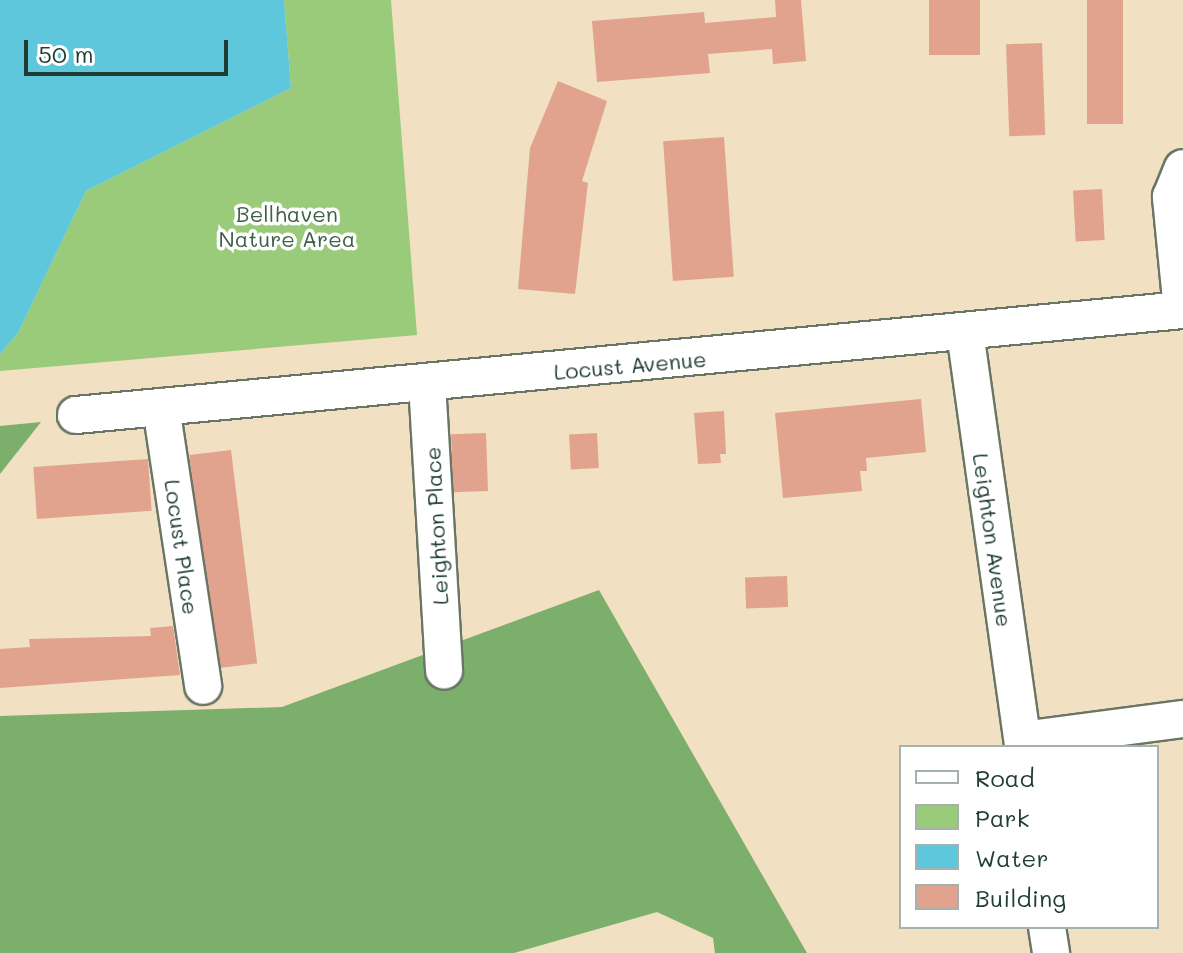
<!DOCTYPE html>
<html>
<head>
<meta charset="utf-8">
<style>
	body { margin:0 }
	#map { position:relative; width:1183px; height:953px; overflow:hidden; background:#f2e0c2; font-family:Mali,sans-serif }
	div>[style] { position:absolute }
	.green>* { inset:0; background:#9acb7b }
	.forest>* { inset:0; background:#7baf6b }
	.water>* { inset:0; background:#5fc7db }
	.building>* { inset:0; background:#e1a38e; transform-origin:0 0 }
	.roads { filter:drop-shadow(2px 0 #697666) drop-shadow(-2px 0 #697666) drop-shadow(0 2px #697666) drop-shadow(0 -2px #697666) }
	.minor>* { height:36px; margin:-18px; padding:0 18px; transform-origin:18px; border-radius:18px; background:#fff }
	span { translate:-50% -50%; white-space:nowrap; text-align:center; line-height:1.15; -webkit-text-stroke:7px #fff; paint-order:stroke }
	.park-label { font-size:22px; color:#3e6046 }
	.street-label { font-size:22px; color:#1f3d34 }
	.legend { position:absolute; left:899px; top:745px; width:260px; height:184px; box-sizing:border-box; background:#fff; border:2px solid #a5b1ae; margin:0; padding:10px 14px; list-style:none; font-size:24px; color:#1f3d34 }
	.legend li { display:flex; align-items:center; gap:16px; height:40px }
	.legend b { width:40px; border:2px solid #a5b1ae }
	.scale { position:absolute; left:24px; top:40px; width:204px; height:36px; box-sizing:border-box; border:4px solid #1f3d34; border-top:0; padding-left:10px; font-size:24px; line-height:28px; white-space:nowrap; color:#1f3d34; -webkit-text-stroke:6px #fff; paint-order:stroke }
</style>
</head>
<body>
<div id="map">
	<div class="green">
		<i style="clip-path:polygon(284px 0,391px 0,417px 335px,0 371px,0 354px,18px 333px,86px 191px,291px 88px)"></i>
	</div>
	<div class="forest">
		<i style="clip-path:polygon(41px 422px,0 474px,0 426px)"></i>
		<i style="clip-path:polygon(599px 590px,807px 953px,715px 953px,713px 938px,657px 912px,514px 953px,0 953px,0 716px,282px 707px)"></i>
	</div>
	<div class="water">
		<i style="clip-path:polygon(0 0,284px 0,291px 88px,86px 191px,18px 333px,0 354px)"></i>
	</div>
	<div class="building">
		<i style="clip-path:polygon(775px 0,801px 0,806px 61px,773px 64px,772px 49px,708px 54px,710px 73px,597px 82px,592px 21px,704px 12px,705px 23px,776px 17px)"></i>
		<i style="left:929px;top:0;width:51px;height:55px"></i>
		<i style="left:1087px;top:0;width:36px;height:124px"></i>
		<i style="left:1042px;top:43px;width:92px;height:36px;rotate:88deg"></i>
		<i style="clip-path:polygon(558px 81px,607px 101px,582px 181px,588px 183px,575px 294px,518px 289px,530px 148px)"></i>
		<i style="left:724px;top:137px;width:140px;height:61px;rotate:86deg"></i>
		<i style="left:1102px;top:189px;width:51px;height:29px;rotate:87deg"></i>
		<i style="clip-path:polygon(921px 399px,926px 452px,866px 458px,867px 471px,860px 471px,862px 491px,783px 498px,775px 413px)"></i>
		<i style="clip-path:polygon(724px 411px,726px 454px,720px 454px,721px 463px,698px 464px,694px 413px)"></i>
		<i style="left:486px;top:433px;width:58px;height:35px;rotate:88deg"></i>
		<i style="left:597px;top:433px;width:35px;height:28px;rotate:87deg"></i>
		<i style="left:231px;top:450px;width:215px;height:42px;rotate:83deg"></i>
		<i style="left:148px;top:459px;width:52px;height:115px;rotate:86deg"></i>
		<i style="left:787px;top:576px;width:31px;height:42px;rotate:88deg"></i>
		<i style="clip-path:polygon(173px 626px,180px 675px,0 688px,0 649px,30px 647px,29px 639px,151px 636px,150px 628px)"></i>
	</div>
	<div class="roads">
		<div class="minor">
			<i style="left:1182px;top:310px;width:114px;rotate:-95.6deg"></i>
			<i style="left:1171px;top:197px;width:31px;rotate:-68deg"></i>
			<i style="left:965px;top:332px;width:419px;rotate:82deg"></i>
			<i style="left:427px;top:383px;width:288px;rotate:86.6deg"></i>
			<i style="left:161px;top:407px;width:282px;rotate:81.4deg"></i>
			<i style="left:76px;top:415px;width:1112px;rotate:-5.42deg"></i>
			<i style="left:1023px;top:740px;width:161px;rotate:-7.5deg"></i>
			<i style="left:1047px;top:927px;width:26px;rotate:81deg"></i>
		</div>
	</div>
	<div class="park-label">
		<span style="left:287px;top:226px">Bellhaven<br>Nature Area</span>
	</div>
	<div class="street-label">
		<span style="left:630px;top:365px;rotate:-5deg">Locust Avenue</span>
		<span style="left:436px;top:526px;rotate:-93deg">Leighton Place</span>
		<span style="left:993px;top:540px;rotate:82deg">Leighton Avenue</span>
		<span style="left:182px;top:547px;rotate:82deg">Locust Place</span>
	</div>
	<ul class="legend">
	<li><b style="height:10px;background:#fff"></b>Road</li>
	<li><b style="height:22px;background:#9acb7b"></b>Park</li>
	<li><b style="height:22px;background:#5fc7db"></b>Water</li>
	<li><b style="height:22px;background:#e1a38e"></b>Building</li>
	</ul>
	<div class="scale">50 m</div>
</div>
</body>
</html>
